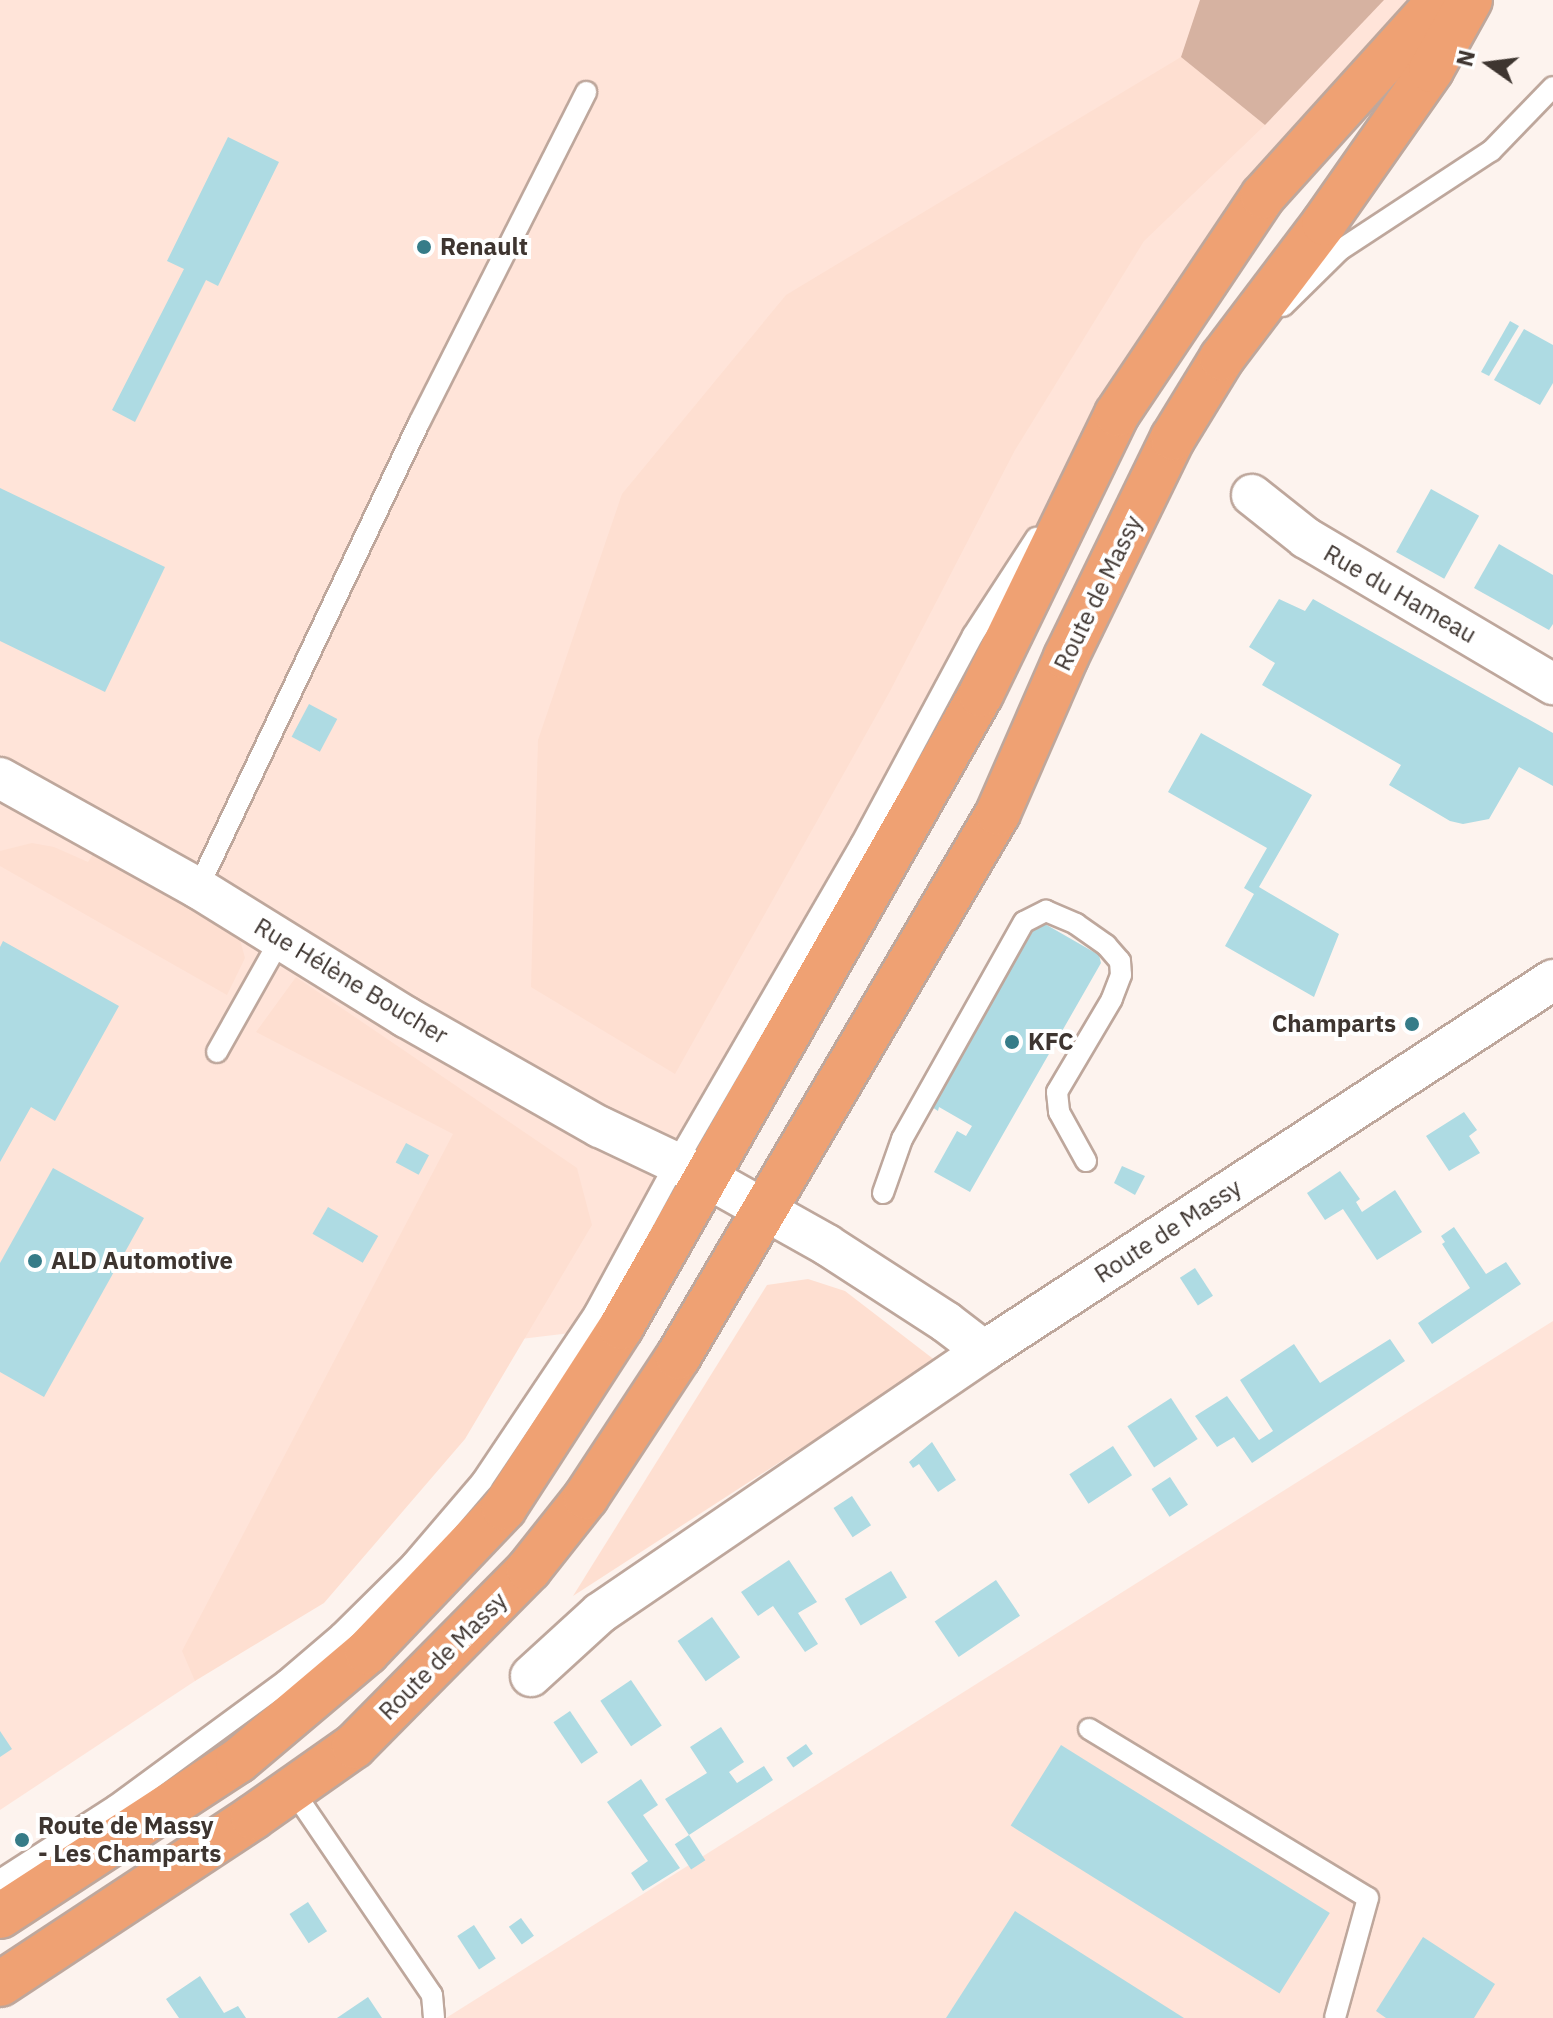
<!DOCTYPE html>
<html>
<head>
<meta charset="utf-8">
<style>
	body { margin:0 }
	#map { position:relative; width:1553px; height:2018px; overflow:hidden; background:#fdf3ee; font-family:"IBM Plex Sans",sans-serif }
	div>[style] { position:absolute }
	.built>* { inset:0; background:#ffe4d9 }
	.green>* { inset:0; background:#fedfd1 }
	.forest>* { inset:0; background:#d6b2a1 }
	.building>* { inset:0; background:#aedbe3; transform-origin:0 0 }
	.roads { filter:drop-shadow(2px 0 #bea79c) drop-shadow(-2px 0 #bea79c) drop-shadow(0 2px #bea79c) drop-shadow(0 -2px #bea79c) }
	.lane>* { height:20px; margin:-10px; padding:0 10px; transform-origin:10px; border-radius:10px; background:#fff }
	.street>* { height:40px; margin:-20px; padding:0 20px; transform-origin:20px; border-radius:20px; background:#fff }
	.primary>* { height:44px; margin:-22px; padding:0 22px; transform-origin:22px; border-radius:22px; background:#efa173 }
	.dots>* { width:22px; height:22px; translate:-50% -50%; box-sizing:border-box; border:4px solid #fff; border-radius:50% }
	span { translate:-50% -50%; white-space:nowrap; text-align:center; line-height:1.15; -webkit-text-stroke:8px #fff; paint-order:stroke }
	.poi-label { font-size:24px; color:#3e3530; font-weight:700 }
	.left { translate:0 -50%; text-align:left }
	.right { translate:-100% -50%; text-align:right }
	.street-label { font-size:24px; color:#3e3530 }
	.north { position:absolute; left:1449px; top:24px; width:80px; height:80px; -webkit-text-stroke:6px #fff; paint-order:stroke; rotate:284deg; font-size:22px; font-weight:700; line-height:32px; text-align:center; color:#3e3530 }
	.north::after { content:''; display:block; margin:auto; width:28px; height:36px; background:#3e3530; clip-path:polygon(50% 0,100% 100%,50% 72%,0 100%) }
</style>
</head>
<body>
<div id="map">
	<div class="built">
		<i style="clip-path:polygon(0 0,1440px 0,1263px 196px,621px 1327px,410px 1352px,281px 1564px,195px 1681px,0 1810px)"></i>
		<i style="clip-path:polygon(1553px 1321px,1553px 2018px,446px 2018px)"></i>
	</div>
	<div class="green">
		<i style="clip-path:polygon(1181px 57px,1265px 125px,1144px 241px,1015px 450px,889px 693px,675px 1074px,531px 987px,538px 740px,622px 494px,786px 295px)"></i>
		<i style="clip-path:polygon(32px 843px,54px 847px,88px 862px,93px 854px,239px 936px,245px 958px,227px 995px,0 866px,0 851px)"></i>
		<i style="clip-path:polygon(296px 977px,577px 1168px,592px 1225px,465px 1439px,324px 1603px,195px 1681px,182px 1651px,453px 1134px,256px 1032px)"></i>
		<i style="clip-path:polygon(808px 1279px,845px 1291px,936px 1361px,573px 1596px,767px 1285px)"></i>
	</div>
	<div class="forest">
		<i style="clip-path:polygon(1200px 0,1384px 0,1265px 125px,1181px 57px)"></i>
	</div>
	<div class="building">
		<i style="clip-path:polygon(228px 137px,279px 162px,218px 286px,206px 280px,135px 422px,112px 410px,184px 269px,167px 261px)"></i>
		<i style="clip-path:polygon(1510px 321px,1519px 326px,1489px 376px,1481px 372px)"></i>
		<i style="clip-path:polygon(1524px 329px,1553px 345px,1553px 383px,1540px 405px,1494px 380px)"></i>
		<i style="clip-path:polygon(0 488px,165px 567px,105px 692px,0 641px)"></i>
		<i style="left:1431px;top:489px;width:55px;height:72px;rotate:29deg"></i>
		<i style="clip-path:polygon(1499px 544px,1553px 575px,1553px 624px,1549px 630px,1474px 588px)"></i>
		<i style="clip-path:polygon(1279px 599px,1305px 611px,1313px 599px,1553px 733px,1553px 786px,1519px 767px,1489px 819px,1463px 824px,1450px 821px,1389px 785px,1401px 765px,1262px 685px,1275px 663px,1249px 647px)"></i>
		<i style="left:309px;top:704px;width:32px;height:37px;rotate:28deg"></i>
		<i style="clip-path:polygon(1201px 733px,1312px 795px,1259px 887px,1339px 934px,1314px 997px,1225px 946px,1254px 894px,1244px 888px,1267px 848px,1168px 792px)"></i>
		<i style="clip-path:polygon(1045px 924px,1099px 955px,1101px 963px,970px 1192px,934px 1172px,957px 1131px,966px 1136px,972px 1126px,939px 1107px,938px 1111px,929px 1105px,1036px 926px)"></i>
		<i style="clip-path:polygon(3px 941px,119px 1006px,55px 1121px,31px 1107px,0 1162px,0 947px)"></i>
		<i style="clip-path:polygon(1464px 1112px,1477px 1130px,1469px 1136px,1480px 1153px,1449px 1171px,1426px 1136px)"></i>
		<i style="left:406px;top:1143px;width:26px;height:22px;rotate:28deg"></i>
		<i style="clip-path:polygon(1122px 1166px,1145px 1176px,1135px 1195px,1114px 1183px)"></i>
		<i style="clip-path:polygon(53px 1168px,144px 1218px,44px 1397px,0 1372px,0 1263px)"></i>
		<i style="clip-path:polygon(1340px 1171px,1360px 1199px,1356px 1202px,1362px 1212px,1395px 1190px,1422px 1232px,1377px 1260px,1343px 1209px,1325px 1220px,1307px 1193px)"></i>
		<i style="left:328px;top:1207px;width:58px;height:31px;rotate:30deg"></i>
		<i style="clip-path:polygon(1454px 1227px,1486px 1274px,1506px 1262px,1521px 1284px,1432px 1344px,1418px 1323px,1470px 1288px,1442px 1244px,1445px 1242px,1441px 1236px)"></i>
		<i style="left:1195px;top:1268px;width:33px;height:18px;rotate:57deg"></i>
		<i style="clip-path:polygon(1390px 1339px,1405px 1361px,1252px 1463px,1234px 1437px,1217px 1447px,1195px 1416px,1227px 1396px,1259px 1440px,1273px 1431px,1240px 1380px,1294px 1344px,1320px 1383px)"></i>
		<i style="left:1171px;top:1398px;width:49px;height:52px;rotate:57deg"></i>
		<i style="clip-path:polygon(932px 1442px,956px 1480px,938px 1492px,919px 1464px,913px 1468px,909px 1462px)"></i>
		<i style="left:1113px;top:1446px;width:35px;height:52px;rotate:57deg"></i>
		<i style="left:1170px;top:1477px;width:33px;height:22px;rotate:57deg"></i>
		<i style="left:852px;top:1496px;width:35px;height:22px;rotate:57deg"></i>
		<i style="clip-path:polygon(789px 1560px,817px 1602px,798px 1613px,818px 1644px,805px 1652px,773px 1606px,758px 1616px,741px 1592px)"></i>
		<i style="left:891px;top:1571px;width:31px;height:54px;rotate:59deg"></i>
		<i style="left:996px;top:1580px;width:43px;height:74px;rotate:56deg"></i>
		<i style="left:712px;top:1617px;width:49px;height:42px;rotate:55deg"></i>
		<i style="left:631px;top:1680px;width:55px;height:37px;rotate:56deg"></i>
		<i style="left:570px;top:1711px;width:50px;height:20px;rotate:56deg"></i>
		<i style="clip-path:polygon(721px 1727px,744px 1762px,729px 1772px,737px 1783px,764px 1766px,773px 1780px,689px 1835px,665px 1799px,707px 1773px,690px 1747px)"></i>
		<i style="clip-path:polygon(0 1731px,12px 1749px,0 1757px)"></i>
		<i style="left:806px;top:1744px;width:12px;height:24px;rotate:55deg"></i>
		<i style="left:1061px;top:1745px;width:317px;height:95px;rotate:32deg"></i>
		<i style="clip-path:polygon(641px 1779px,658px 1805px,643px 1815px,680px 1868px,643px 1891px,631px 1873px,648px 1861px,607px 1802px)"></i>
		<i style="left:689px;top:1835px;width:30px;height:17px;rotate:57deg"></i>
		<i style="left:308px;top:1902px;width:35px;height:22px;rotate:57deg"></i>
		<i style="clip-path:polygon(1015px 1911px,1184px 2018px,946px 2018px)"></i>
		<i style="left:521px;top:1918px;width:22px;height:15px;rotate:54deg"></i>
		<i style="left:474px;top:1925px;width:40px;height:20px;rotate:57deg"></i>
		<i style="clip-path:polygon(1423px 1937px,1495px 1984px,1474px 2018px,1386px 2018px,1376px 2011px)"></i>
		<i style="clip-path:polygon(200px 1976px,224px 2013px,238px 2006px,246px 2018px,179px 2018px,166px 1999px)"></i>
		<i style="clip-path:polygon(368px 1997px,382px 2018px,337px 2018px)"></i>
	</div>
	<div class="roads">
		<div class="lane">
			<i style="left:1283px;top:306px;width:80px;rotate:-44.5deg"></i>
			<i style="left:1340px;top:250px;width:181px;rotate:-33.3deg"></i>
			<i style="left:1491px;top:151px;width:89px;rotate:-45.9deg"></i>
			<i style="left:198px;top:888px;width:515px;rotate:-64.58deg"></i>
			<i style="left:419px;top:423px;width:371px;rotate:-63.2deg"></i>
			<i style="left:217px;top:1052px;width:131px;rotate:-60.7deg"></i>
			<i style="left:883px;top:1193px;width:57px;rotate:-70.6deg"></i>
			<i style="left:902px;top:1139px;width:249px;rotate:-60.7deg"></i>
			<i style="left:1024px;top:922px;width:25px;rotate:-27deg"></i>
			<i style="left:1046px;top:911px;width:33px;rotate:23deg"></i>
			<i style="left:1076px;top:924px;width:37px;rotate:35deg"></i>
			<i style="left:1106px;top:945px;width:21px;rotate:49deg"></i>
			<i style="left:1120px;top:961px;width:14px;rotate:86deg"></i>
			<i style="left:1121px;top:975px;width:26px;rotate:111deg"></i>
			<i style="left:1112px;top:999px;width:108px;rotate:120.6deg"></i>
			<i style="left:1057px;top:1092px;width:20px;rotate:84deg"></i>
			<i style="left:1059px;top:1112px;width:56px;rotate:61.1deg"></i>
			<i style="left:1089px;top:1729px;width:326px;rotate:31.2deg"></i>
			<i style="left:1368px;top:1898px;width:124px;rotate:105.4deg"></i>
			<i style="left:292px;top:1789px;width:249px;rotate:55.8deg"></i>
			<i style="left:432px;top:1995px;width:23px;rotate:85deg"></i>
			<i style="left:0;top:1880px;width:137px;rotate:-32.8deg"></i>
			<i style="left:115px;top:1806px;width:211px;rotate:-36.3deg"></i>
			<i style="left:285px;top:1681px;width:72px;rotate:-40.5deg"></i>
			<i style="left:340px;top:1634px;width:101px;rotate:-44.6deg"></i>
			<i style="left:412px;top:1563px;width:108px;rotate:-49.5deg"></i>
			<i style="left:482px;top:1481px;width:203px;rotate:-56.2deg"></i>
			<i style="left:595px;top:1312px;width:170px;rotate:-61.5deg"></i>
			<i style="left:676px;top:1163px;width:369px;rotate:-59.9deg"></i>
			<i style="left:861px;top:844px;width:237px;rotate:-61.8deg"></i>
			<i style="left:973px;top:635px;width:116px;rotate:-57deg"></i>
		</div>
		<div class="street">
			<i style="left:1252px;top:495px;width:69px;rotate:38.5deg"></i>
			<i style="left:1306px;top:538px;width:287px;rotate:30.6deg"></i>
			<i style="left:0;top:778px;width:227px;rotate:29.1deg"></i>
			<i style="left:198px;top:888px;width:245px;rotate:31.8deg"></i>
			<i style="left:406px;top:1017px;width:223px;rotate:29.6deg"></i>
			<i style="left:600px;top:1127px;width:117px;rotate:25.3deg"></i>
			<i style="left:706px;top:1177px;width:139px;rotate:29.3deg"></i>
			<i style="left:827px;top:1245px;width:142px;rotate:32.9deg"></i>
			<i style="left:946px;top:1322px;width:48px;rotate:37.3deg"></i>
			<i style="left:531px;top:1676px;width:93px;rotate:-42.4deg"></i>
			<i style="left:600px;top:1613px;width:465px;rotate:-34.3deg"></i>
			<i style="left:984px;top:1351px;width:679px;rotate:-33.11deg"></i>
		</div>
		<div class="primary">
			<i style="left:0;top:1916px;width:284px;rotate:-33.1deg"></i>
			<i style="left:238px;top:1761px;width:169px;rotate:-40.2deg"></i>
			<i style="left:367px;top:1652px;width:199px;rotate:-46.4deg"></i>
			<i style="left:504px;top:1508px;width:216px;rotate:-57.1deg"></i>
			<i style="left:621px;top:1327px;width:728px;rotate:-60.37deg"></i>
			<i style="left:981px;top:694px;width:311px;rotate:-64.1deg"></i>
			<i style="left:1117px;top:414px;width:262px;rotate:-56.2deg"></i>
			<i style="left:1263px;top:196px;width:264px;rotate:-47.9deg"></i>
			<i style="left:0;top:1984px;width:303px;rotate:-33.4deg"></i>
			<i style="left:253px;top:1817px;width:123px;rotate:-35.1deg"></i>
			<i style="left:354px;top:1746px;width:249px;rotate:-45.3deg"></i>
			<i style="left:529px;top:1569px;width:92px;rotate:-51.6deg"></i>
			<i style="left:586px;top:1497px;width:168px;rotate:-56.7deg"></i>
			<i style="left:678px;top:1357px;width:631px;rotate:-59.53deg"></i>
			<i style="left:998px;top:813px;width:170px;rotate:-66.4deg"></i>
			<i style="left:1066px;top:657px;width:244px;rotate:-64deg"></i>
			<i style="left:1173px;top:438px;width:94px;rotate:-58.5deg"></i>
			<i style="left:1222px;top:358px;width:169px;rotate:-52.9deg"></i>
			<i style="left:1324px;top:223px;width:187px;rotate:-55deg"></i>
			<i style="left:1431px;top:70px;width:80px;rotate:-60.9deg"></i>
		</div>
	</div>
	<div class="dots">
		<i style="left:424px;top:247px;background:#367c88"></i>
		<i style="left:1412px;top:1024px;background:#367c88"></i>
		<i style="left:1012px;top:1042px;background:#367c88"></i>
		<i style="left:35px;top:1261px;background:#367c88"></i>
		<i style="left:22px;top:1840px;background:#367c88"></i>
	</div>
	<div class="poi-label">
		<span class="left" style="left:440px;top:247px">Renault</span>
		<span class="right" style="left:1396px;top:1024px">Champarts</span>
		<span class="left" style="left:1028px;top:1042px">KFC</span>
		<span class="left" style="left:51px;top:1261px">ALD Automotive</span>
		<span class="left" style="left:38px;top:1840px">Route de Massy<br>- Les Champarts</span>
	</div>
	<div class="street-label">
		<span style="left:1098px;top:593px;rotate:-64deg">Route de Massy</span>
		<span style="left:1400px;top:594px;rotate:30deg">Rue du Hameau</span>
		<span style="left:351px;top:981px;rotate:31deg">Rue Hélène Boucher</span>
		<span style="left:1168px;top:1231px;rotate:-33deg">Route de Massy</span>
		<span style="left:443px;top:1656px;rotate:-45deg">Route de Massy</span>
	</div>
	<div class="north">N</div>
</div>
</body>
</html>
